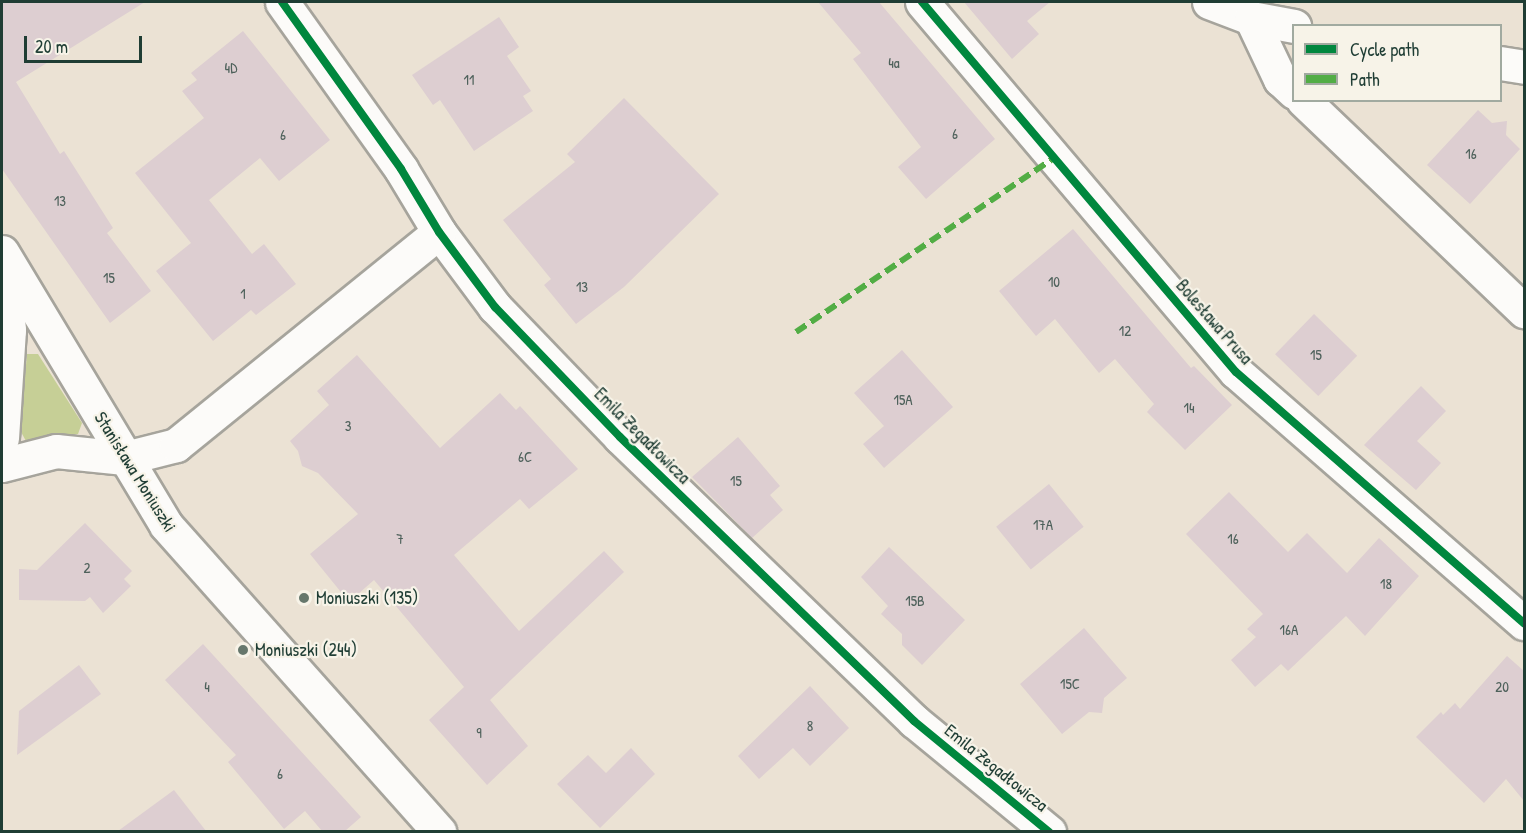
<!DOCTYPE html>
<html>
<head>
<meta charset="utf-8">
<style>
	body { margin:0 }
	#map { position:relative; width:1526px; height:833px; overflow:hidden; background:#ebe2d4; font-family:"Patrick Hand",sans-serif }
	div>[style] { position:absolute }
	.green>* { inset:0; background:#c6cf96 }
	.building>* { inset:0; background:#ddced1; transform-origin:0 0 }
	.roads { filter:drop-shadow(2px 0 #a6a49c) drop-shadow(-2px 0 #a6a49c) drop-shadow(0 2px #a6a49c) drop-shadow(0 -2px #a6a49c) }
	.minor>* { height:33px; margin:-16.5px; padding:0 16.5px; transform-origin:16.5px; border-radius:16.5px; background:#fcfbf9 }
	.quiet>* { height:6px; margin-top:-3px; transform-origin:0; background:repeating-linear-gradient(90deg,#52ad45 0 12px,transparent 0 18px) }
	.cycleway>* { height:8px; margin:-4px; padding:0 4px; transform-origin:4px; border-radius:4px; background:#00873e }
	.dots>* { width:16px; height:16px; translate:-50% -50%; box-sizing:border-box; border:3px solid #f7f3e8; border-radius:50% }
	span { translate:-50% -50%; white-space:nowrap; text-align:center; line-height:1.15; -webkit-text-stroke:4.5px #f7f3e8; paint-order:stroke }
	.number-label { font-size:15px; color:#4e615b }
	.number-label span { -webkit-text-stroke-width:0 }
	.street-label { font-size:18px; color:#1f3d34 }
	.poi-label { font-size:18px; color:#1f3d34 }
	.left { translate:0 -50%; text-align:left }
	.frame { position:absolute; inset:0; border:3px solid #1f3d34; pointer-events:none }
	.legend { position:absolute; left:1292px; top:24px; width:210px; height:78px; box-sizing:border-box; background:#f7f3e8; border:2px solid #a1aaa0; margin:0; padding:8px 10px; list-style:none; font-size:18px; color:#1f3d34 }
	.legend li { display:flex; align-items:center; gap:12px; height:30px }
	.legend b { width:30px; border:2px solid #a1aaa0 }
	.scale { position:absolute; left:24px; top:36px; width:118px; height:27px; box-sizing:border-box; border:3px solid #1f3d34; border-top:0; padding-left:8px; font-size:18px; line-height:21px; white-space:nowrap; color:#1f3d34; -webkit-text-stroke:4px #f7f3e8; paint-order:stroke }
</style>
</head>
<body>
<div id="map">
	<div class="green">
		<i style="clip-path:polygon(27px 354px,38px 354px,82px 423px,78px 434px,27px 443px,20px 430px)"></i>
	</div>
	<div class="building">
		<i style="clip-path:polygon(2px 2px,145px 2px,16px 82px,60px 154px,64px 151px,113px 228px,107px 233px,151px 291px,110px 323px,2px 169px)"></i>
		<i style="clip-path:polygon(818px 2px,879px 2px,995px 139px,926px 199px,898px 167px,921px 147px,853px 59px,861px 53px)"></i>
		<i style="clip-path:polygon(964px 2px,1050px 2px,1027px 21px,1039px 34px,1012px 59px)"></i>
		<i style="clip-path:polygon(499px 17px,519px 47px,507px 56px,531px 91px,523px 96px,533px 111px,474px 151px,440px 100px,433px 105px,412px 75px)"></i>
		<i style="clip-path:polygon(243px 31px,330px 140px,279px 181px,260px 158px,209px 200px,252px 254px,264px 244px,296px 284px,256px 315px,251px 310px,213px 341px,156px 271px,191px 243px,135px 173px,204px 118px,182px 91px,197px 80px,191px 73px)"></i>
		<i style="clip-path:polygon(624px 98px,719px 194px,624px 287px,576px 324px,544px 285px,551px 279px,503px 220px,575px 162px,567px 154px)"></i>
		<i style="clip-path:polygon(1478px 110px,1492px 123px,1507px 121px,1506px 135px,1520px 149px,1470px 204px,1427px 165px)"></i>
		<i style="clip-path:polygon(1073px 229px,1191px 368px,1194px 366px,1232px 405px,1185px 450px,1147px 412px,1154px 404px,1115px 359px,1099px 373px,1055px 319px,1036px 336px,999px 291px)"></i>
		<i style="left:1314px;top:314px;width:60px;height:56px;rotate:44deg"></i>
		<i style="clip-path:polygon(902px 350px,953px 407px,884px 468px,863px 444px,884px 426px,854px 393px)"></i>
		<i style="clip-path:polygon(357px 355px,440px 448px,500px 393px,516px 410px,520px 406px,578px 469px,529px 509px,520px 499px,454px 555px,519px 631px,604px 551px,624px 572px,490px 700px,528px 746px,487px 785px,429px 720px,464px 687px,374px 580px,349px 602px,310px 554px,358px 514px,318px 473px,302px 466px,298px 451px,290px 441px,329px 405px,317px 391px)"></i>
		<i style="clip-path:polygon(1421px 386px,1446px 411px,1417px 441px,1441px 463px,1416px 490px,1364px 445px)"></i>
		<i style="clip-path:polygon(738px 437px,780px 486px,770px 495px,783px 510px,752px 538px,692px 477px)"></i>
		<i style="left:1049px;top:484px;width:55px;height:68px;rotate:51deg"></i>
		<i style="clip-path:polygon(1229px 492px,1288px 552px,1307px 533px,1347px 573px,1379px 538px,1419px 576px,1365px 636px,1346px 616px,1288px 671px,1281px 664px,1255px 687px,1231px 660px,1256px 637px,1247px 629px,1263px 614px,1186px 534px)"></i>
		<i style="clip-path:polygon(85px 523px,132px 571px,124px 579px,131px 586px,103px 613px,90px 597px,85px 601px,19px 600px,19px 569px,37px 570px)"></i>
		<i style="clip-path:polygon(889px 547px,965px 620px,922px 665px,902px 645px,902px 634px,881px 614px,888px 606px,861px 577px)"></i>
		<i style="clip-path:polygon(1084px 628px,1127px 678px,1104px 698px,1102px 713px,1089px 712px,1062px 734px,1020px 684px)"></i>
		<i style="clip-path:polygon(203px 644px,361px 817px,345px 831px,322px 831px,305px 811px,284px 829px,228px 762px,236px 755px,165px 680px)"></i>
		<i style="clip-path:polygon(1507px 656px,1524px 671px,1524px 801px,1506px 779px,1484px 803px,1416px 737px,1441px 712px,1443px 715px,1455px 703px,1460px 709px)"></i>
		<i style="clip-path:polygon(79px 665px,101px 694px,17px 755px,19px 711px)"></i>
		<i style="clip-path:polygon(810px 686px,849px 728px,810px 766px,793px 748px,759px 779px,738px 756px)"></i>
		<i style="clip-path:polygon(631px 748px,655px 774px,600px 828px,557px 784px,588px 755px,606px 773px)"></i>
		<i style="clip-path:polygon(174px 790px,206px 831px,118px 831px)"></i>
	</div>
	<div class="roads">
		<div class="minor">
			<i style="left:282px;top:2px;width:205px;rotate:54.5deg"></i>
			<i style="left:401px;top:169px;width:74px;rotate:58.9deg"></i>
			<i style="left:439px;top:232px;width:94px;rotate:53.3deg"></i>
			<i style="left:495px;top:307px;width:180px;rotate:46.1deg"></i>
			<i style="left:620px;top:437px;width:409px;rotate:44deg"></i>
			<i style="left:914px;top:721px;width:175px;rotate:39.4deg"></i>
			<i style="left:922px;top:2px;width:485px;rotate:49.7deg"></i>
			<i style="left:1236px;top:372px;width:382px;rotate:41.1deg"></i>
			<i style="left:1209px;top:2px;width:45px;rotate:20.9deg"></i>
			<i style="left:1251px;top:18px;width:44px;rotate:10.5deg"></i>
			<i style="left:1251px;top:18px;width:68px;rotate:64.6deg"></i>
			<i style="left:1280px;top:79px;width:19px;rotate:43deg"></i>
			<i style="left:1500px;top:63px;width:24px;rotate:9deg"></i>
			<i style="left:1303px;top:100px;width:306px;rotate:43.7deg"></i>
			<i style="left:2px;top:252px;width:318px;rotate:59deg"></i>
			<i style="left:166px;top:525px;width:411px;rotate:48.3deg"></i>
			<i style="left:2px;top:438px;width:108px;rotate:-86.3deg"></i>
			<i style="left:9px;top:330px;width:69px;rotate:-95deg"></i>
			<i style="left:2px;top:465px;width:56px;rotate:-14.5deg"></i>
			<i style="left:56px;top:451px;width:69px;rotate:5.8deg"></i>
			<i style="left:125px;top:458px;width:53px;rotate:-14.3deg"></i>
			<i style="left:176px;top:445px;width:338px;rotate:-39deg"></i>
		</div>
	</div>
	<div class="quiet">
		<i style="left:796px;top:332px;width:311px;rotate:-34deg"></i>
	</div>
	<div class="cycleway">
		<i style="left:282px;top:2px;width:205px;rotate:54.5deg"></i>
		<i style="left:401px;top:169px;width:74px;rotate:58.9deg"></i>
		<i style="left:439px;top:232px;width:94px;rotate:53.3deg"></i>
		<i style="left:495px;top:307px;width:180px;rotate:46.1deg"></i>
		<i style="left:620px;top:437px;width:409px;rotate:44deg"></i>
		<i style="left:914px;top:721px;width:175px;rotate:39.4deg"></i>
		<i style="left:922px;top:2px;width:485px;rotate:49.7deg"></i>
		<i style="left:1236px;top:372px;width:382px;rotate:41.1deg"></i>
	</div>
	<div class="dots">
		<i style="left:304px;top:598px;background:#66776c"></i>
		<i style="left:243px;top:650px;background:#66776c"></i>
	</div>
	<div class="number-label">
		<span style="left:894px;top:63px">4a</span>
		<span style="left:231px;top:68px">4D</span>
		<span style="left:469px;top:80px">11</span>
		<span style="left:955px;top:134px">6</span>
		<span style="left:283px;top:135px">6</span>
		<span style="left:1471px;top:154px">16</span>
		<span style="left:60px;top:201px">13</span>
		<span style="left:109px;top:278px">15</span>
		<span style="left:1054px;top:282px">10</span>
		<span style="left:582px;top:287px">13</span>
		<span style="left:243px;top:294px">1</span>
		<span style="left:1125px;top:331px">12</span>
		<span style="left:1316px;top:355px">15</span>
		<span style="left:903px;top:400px">15A</span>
		<span style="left:1189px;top:408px">14</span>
		<span style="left:348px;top:426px">3</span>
		<span style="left:525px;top:457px">6C</span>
		<span style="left:736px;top:481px">15</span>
		<span style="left:1043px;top:525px">17A</span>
		<span style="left:400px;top:539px">7</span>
		<span style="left:1233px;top:539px">16</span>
		<span style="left:87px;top:568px">2</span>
		<span style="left:1386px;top:584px">18</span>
		<span style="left:915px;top:601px">15B</span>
		<span style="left:1289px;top:630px">16A</span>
		<span style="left:1070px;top:684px">15C</span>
		<span style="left:207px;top:687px">4</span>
		<span style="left:1502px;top:687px">20</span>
		<span style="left:810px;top:726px">8</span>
		<span style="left:479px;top:733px">9</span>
		<span style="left:280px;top:774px">6</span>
	</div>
	<div class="street-label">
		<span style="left:1214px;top:322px;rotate:49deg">Bolesława Prusa</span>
		<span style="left:642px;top:436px;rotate:45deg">Emila Zegadłowicza</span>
		<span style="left:135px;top:472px;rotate:58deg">Stanisława Moniuszki</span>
		<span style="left:996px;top:768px;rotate:39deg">Emila Zegadłowicza</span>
	</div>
	<div class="poi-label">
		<span class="left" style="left:316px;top:598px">Moniuszki (135)</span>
		<span class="left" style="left:255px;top:650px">Moniuszki (244)</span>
	</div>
	<div class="frame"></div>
	<ul class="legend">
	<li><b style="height:8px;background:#00873e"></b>Cycle path</li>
	<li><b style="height:8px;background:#52ad45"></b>Path</li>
	</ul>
	<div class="scale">20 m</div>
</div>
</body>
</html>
